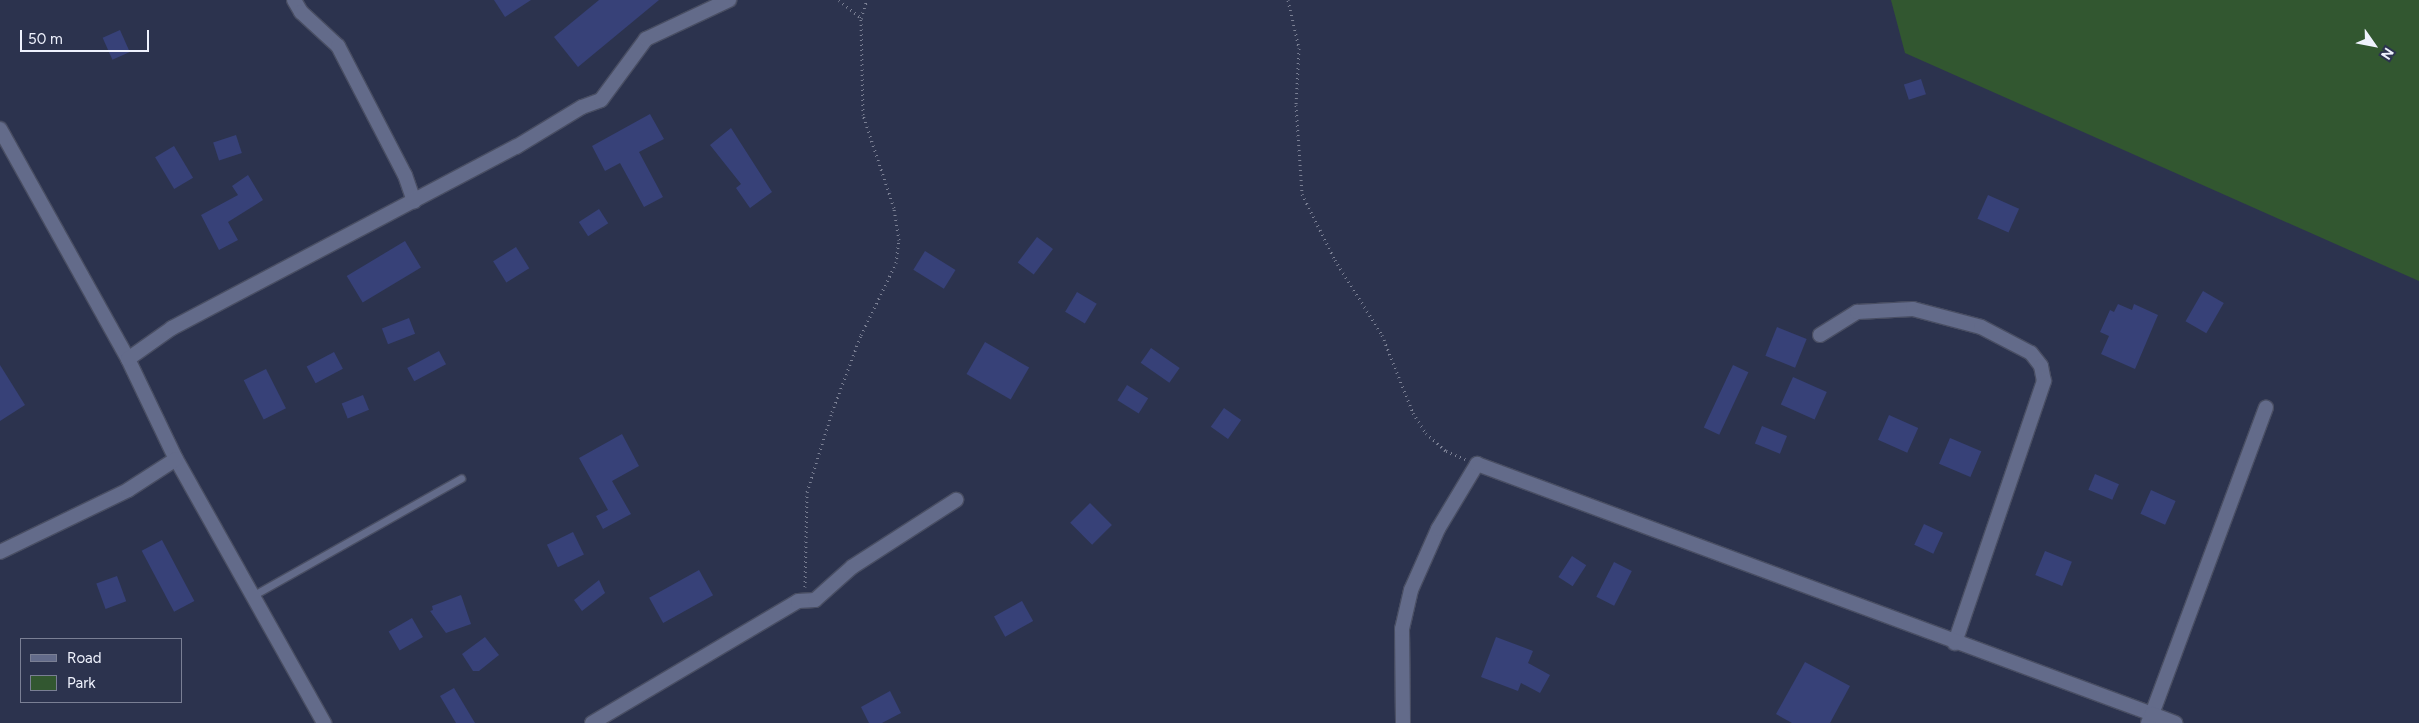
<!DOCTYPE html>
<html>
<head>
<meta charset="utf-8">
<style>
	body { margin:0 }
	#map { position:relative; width:2419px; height:723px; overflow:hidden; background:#2c334e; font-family:Figtree,sans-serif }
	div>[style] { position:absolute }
	.green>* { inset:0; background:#325730 }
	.building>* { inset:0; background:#374178; transform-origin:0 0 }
	.path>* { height:3px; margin-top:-1.5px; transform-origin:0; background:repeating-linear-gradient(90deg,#7b8094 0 1px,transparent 0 5px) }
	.roads { filter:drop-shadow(1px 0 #494e63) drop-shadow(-1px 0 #494e63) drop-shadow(0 1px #494e63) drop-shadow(0 -1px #494e63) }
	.lane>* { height:7px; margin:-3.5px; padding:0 3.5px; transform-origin:3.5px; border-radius:3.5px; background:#636b8a }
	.street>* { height:14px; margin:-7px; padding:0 7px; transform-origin:7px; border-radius:7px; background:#636b8a }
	span { translate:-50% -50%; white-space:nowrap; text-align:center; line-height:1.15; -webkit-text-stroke:5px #2c334e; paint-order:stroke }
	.legend { position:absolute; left:20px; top:638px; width:162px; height:65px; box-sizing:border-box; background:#2c334e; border:1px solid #7a7f94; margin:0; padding:6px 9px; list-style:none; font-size:15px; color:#eff2fd }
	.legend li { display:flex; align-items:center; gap:10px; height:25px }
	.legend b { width:25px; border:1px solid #7a7f94 }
	.north { position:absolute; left:2349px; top:20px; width:50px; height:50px; -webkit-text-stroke:4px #2c334e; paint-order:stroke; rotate:123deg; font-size:14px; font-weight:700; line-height:20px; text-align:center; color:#eff2fd }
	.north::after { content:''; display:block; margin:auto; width:18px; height:22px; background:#eff2fd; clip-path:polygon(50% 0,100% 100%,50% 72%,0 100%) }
	.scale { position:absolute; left:20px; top:30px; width:129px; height:22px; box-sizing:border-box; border:2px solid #eff2fd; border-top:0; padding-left:6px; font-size:15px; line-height:18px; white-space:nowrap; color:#eff2fd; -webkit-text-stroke:4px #2c334e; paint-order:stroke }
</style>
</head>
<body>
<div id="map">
	<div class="green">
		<i style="clip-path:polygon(1891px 0,2419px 0,2419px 281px,1905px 53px)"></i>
	</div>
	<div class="building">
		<i style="clip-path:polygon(494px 0,531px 0,505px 17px)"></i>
		<i style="clip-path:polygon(599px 0,659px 0,578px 67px,554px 37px)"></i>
		<i style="left:120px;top:30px;width:24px;height:19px;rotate:66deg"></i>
		<i style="left:1921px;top:79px;width:16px;height:18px;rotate:72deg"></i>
		<i style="clip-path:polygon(650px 114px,664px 139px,639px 152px,663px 197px,644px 207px,620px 163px,605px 171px,592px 146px)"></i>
		<i style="clip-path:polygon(731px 128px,772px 192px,750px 208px,736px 188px,741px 184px,710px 145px)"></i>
		<i style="left:236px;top:135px;width:19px;height:24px;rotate:72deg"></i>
		<i style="left:174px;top:146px;width:37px;height:22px;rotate:59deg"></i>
		<i style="clip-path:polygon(248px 175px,263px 200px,228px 222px,238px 240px,219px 250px,201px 215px,238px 195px,232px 186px)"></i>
		<i style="left:1988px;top:195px;width:34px;height:26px;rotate:24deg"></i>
		<i style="left:599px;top:209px;width:17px;height:24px;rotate:57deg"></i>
		<i style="left:1037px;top:237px;width:20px;height:32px;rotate:37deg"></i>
		<i style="left:405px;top:241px;width:31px;height:68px;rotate:59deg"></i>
		<i style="left:516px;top:247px;width:25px;height:27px;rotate:58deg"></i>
		<i style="left:925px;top:251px;width:36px;height:22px;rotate:32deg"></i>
		<i style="left:2203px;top:291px;width:24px;height:35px;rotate:30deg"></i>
		<i style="left:1077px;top:292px;width:23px;height:23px;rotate:31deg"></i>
		<i style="clip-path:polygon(2118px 304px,2132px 310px,2134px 304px,2158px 315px,2135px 369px,2101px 354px,2109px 336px,2100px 332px,2110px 310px,2114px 312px)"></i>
		<i style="left:409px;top:318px;width:17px;height:29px;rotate:69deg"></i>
		<i style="left:1777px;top:327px;width:32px;height:31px;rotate:22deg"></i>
		<i style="left:985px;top:342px;width:51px;height:37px;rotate:30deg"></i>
		<i style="left:1151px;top:348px;width:35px;height:18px;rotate:35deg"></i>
		<i style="left:439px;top:351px;width:15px;height:36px;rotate:62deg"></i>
		<i style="left:334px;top:352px;width:19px;height:31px;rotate:62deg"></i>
		<i style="clip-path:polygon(0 365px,25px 405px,0 421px)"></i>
		<i style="left:1733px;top:365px;width:17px;height:69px;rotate:25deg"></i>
		<i style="left:266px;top:369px;width:44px;height:25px;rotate:63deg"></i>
		<i style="left:1793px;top:377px;width:37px;height:30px;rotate:24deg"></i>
		<i style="left:1127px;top:385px;width:25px;height:18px;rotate:32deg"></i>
		<i style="left:363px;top:395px;width:16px;height:23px;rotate:68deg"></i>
		<i style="left:1224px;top:408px;width:21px;height:23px;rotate:35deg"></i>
		<i style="left:1889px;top:415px;width:32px;height:27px;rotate:24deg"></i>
		<i style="left:1762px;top:426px;width:27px;height:19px;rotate:22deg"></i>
		<i style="clip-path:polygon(622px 434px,639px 466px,612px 481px,631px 514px,603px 529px,596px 516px,608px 510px,579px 458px)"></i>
		<i style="left:1950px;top:438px;width:34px;height:28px;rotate:23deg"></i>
		<i style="left:2095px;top:474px;width:26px;height:17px;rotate:23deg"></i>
		<i style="left:2151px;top:490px;width:27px;height:26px;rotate:24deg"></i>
		<i style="left:1090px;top:503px;width:31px;height:28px;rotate:45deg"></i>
		<i style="left:1924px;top:524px;width:21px;height:23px;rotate:25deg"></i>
		<i style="left:573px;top:532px;width:25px;height:29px;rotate:64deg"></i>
		<i style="left:162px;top:540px;width:69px;height:23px;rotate:62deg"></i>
		<i style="left:2045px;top:551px;width:29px;height:26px;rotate:22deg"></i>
		<i style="left:1572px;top:556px;width:17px;height:25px;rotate:33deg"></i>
		<i style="left:1614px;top:562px;width:20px;height:39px;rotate:27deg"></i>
		<i style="left:699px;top:570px;width:29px;height:57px;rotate:61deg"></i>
		<i style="left:117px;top:576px;width:27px;height:22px;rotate:70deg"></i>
		<i style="clip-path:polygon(599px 580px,605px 593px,582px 611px,574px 600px)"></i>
		<i style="clip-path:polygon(461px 595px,471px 624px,446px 633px,430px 611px,433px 610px,432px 606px)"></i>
		<i style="left:1022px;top:601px;width:23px;height:32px;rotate:61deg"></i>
		<i style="left:412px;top:618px;width:22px;height:27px;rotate:60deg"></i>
		<i style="clip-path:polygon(485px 637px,499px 655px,479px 671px,473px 671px,462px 654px)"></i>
		<i style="clip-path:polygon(1496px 637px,1533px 651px,1528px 663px,1550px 675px,1540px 693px,1521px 683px,1518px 691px,1481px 677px)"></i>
		<i style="clip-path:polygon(1805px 662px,1850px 686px,1830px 723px,1792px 723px,1776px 714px)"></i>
		<i style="clip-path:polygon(454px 688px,475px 723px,456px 723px,440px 696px)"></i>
		<i style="clip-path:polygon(890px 691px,901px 713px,882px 723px,869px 723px,861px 707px)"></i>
	</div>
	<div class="path">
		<i style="left:839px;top:0;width:28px;rotate:39deg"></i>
		<i style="left:1288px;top:0;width:49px;rotate:77.1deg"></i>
		<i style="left:1299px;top:48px;width:57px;rotate:93deg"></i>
		<i style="left:1296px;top:105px;width:89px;rotate:86.1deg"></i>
		<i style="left:1302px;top:194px;width:74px;rotate:63.4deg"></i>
		<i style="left:1335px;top:260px;width:89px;rotate:57.9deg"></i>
		<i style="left:1382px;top:335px;width:84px;rotate:68.3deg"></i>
		<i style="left:1413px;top:413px;width:24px;rotate:57deg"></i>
		<i style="left:1426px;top:433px;width:27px;rotate:42deg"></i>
		<i style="left:1446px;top:451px;width:21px;rotate:23deg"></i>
		<i style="left:805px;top:587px;width:95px;rotate:-88.8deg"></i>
		<i style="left:807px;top:492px;width:84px;rotate:-72.6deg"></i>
		<i style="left:832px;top:412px;width:82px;rotate:-69.4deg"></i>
		<i style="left:861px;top:335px;width:80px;rotate:-64.1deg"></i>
		<i style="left:896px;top:263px;width:23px;rotate:-83deg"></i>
		<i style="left:899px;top:240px;width:32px;rotate:-99deg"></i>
		<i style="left:894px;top:208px;width:98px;rotate:-108.4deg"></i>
		<i style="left:863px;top:115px;width:97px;rotate:-91.2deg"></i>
		<i style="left:861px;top:18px;width:19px;rotate:-72deg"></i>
	</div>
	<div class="roads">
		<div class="lane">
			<i style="left:252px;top:596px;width:240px;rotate:-29.4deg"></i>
		</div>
		<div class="street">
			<i style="left:294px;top:0;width:14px;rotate:60deg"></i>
			<i style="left:301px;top:12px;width:50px;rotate:42.6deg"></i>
			<i style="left:338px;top:46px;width:145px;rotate:62.6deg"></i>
			<i style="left:405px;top:175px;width:28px;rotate:71deg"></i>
			<i style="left:0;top:129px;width:263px;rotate:60.9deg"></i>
			<i style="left:128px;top:359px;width:111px;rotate:64.4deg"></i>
			<i style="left:176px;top:459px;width:303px;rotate:60.7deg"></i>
			<i style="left:1820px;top:335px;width:44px;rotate:-31.9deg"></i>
			<i style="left:1857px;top:312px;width:56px;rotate:-3.1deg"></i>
			<i style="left:1913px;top:309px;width:70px;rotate:14.8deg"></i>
			<i style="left:1981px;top:327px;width:56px;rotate:27.5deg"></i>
			<i style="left:2031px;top:353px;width:16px;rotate:52deg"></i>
			<i style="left:2041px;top:366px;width:15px;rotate:79deg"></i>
			<i style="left:2044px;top:381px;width:277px;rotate:108.8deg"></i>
			<i style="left:128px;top:359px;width:54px;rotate:-35.2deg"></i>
			<i style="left:172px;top:328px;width:389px;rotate:-27.8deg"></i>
			<i style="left:516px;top:147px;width:77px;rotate:-31.2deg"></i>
			<i style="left:582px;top:107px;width:20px;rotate:-20deg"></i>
			<i style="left:601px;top:100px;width:76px;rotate:-53.6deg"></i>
			<i style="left:646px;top:39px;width:92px;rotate:-25.2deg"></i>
			<i style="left:0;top:552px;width:142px;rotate:-25.8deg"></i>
			<i style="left:128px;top:490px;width:57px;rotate:-32.9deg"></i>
			<i style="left:592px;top:723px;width:239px;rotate:-30.6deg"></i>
			<i style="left:798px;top:601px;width:17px;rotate:-3deg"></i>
			<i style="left:815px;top:600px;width:50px;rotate:-41.7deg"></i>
			<i style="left:852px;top:567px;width:124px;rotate:-32.8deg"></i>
			<i style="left:1403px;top:723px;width:94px;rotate:-90.6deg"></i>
			<i style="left:1402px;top:629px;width:40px;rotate:-77deg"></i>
			<i style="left:1411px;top:590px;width:67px;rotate:-66.1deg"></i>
			<i style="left:1438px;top:529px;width:76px;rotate:-59deg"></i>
			<i style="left:1477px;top:464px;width:720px;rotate:20.32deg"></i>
			<i style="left:2152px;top:714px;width:327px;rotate:-69.6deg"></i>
			<i style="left:2148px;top:723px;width:10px;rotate:-66deg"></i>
			<i style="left:2152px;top:714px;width:25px;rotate:21deg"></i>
		</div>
	</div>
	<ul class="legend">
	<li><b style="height:6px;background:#636b8a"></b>Road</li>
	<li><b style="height:14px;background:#325730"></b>Park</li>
	</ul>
	<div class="north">N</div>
	<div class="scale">50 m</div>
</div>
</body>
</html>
